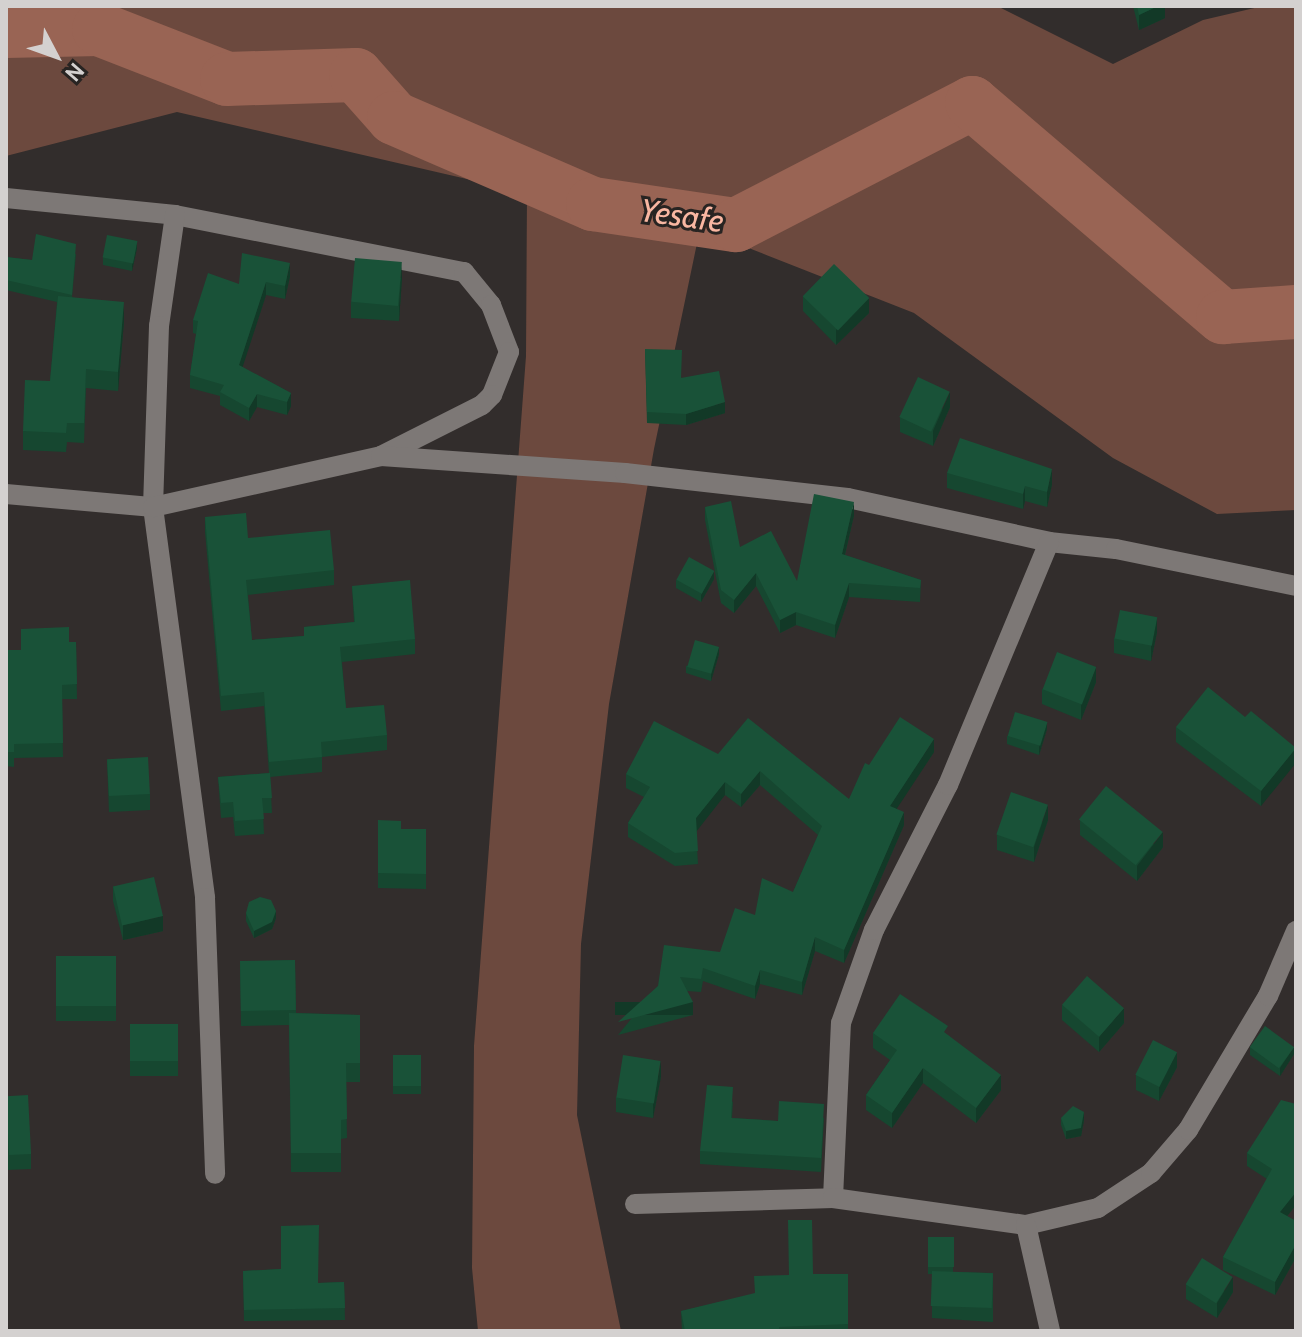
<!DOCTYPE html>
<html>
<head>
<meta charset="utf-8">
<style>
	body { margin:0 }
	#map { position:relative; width:1302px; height:1337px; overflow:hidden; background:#322d2c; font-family:Cabin,sans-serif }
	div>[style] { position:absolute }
	.green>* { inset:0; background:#6c493e }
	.river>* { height:54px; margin:-27px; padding:0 27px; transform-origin:27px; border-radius:27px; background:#996454 }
	.minor>* { height:20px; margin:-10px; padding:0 10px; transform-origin:10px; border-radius:10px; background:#7d7876 }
	.wall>* { inset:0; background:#164730; transform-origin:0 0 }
	.shaded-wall>* { inset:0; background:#123927; transform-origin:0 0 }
	.building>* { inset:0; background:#195238; transform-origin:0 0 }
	span { translate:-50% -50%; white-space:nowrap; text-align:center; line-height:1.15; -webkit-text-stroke:6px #282422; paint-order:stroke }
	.water-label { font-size:32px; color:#f9b7a2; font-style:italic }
	.frame { position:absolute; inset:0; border:8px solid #d4d1d0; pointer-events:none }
	.north { position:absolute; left:16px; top:16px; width:80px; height:80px; -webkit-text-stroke:6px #282422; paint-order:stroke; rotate:131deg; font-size:22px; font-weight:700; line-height:32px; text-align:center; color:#d4d1d0 }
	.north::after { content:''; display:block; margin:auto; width:28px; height:36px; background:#d4d1d0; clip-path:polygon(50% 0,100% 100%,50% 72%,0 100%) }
</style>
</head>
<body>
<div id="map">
	<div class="green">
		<i style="clip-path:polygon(6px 6px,997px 6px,1113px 64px,1203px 20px,1263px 6px,1296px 8px,1296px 510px,1217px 514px,1113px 458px,914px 313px,700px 229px,654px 449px,609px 704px,581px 944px,577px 1115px,621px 1331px,478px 1331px,472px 1268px,474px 1046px,526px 356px,527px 193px,177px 112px,6px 156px)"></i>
	</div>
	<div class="river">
		<i style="left:6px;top:31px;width:93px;rotate:-1.2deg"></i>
		<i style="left:99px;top:29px;width:137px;rotate:21.3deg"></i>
		<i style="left:227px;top:79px;width:129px;rotate:-1.8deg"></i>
		<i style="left:356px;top:75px;width:57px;rotate:48.5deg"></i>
		<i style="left:394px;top:118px;width:217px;rotate:23.4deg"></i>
		<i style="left:593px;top:204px;width:145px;rotate:8.4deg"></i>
		<i style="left:736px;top:225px;width:266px;rotate:-27.3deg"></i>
		<i style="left:972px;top:103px;width:330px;rotate:40.5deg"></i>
		<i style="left:1223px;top:317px;width:73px;rotate:-3.9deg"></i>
	</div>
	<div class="minor">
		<i style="left:6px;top:198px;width:170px;rotate:5.7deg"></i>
		<i style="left:175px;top:215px;width:295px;rotate:11.2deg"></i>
		<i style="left:464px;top:272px;width:43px;rotate:50.7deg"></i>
		<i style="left:491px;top:305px;width:50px;rotate:69deg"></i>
		<i style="left:509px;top:352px;width:46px;rotate:111.6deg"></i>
		<i style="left:492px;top:395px;width:14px;rotate:135deg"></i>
		<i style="left:482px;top:405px;width:111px;rotate:153.2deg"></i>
		<i style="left:175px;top:215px;width:112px;rotate:98.2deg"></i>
		<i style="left:159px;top:326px;width:181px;rotate:91.9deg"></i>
		<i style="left:153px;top:507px;width:394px;rotate:82.4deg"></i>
		<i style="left:205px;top:898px;width:276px;rotate:87.9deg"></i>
		<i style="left:6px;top:494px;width:148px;rotate:5.1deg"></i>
		<i style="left:153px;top:507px;width:234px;rotate:-12.6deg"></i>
		<i style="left:381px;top:456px;width:245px;rotate:4deg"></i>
		<i style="left:625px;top:473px;width:224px;rotate:6.4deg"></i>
		<i style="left:848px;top:498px;width:206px;rotate:12.3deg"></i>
		<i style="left:1049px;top:542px;width:67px;rotate:6deg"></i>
		<i style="left:1116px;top:549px;width:184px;rotate:11.6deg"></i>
		<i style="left:833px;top:1198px;width:175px;rotate:-87.4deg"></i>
		<i style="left:841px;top:1023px;width:99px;rotate:-70.5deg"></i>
		<i style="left:874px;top:930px;width:163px;rotate:-63deg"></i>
		<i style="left:948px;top:785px;width:263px;rotate:-67.4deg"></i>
		<i style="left:635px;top:1204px;width:198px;rotate:-1.7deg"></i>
		<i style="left:833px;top:1198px;width:195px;rotate:8deg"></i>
		<i style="left:1026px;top:1225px;width:74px;rotate:-13.3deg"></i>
		<i style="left:1098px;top:1208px;width:64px;rotate:-33.4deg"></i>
		<i style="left:1151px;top:1173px;width:57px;rotate:-49.3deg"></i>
		<i style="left:1188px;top:1130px;width:156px;rotate:-59.2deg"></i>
		<i style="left:1268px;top:996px;width:71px;rotate:-66.7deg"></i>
		<i style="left:1026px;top:1225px;width:109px;rotate:77.2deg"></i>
	</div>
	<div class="wall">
		<i style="clip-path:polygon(1133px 6px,1165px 6px,1165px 18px,1139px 30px)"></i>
		<i style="clip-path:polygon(137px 248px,132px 271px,103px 265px,103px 258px)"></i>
		<i style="clip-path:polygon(76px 254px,72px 297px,124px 321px,118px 391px,86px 388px,84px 443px,67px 442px,66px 452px,23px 450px,23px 431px,50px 381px,57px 302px,6px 290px,6px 257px,32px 260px)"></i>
		<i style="clip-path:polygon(290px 276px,285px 299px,266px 295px,242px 367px,291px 393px,291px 406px,287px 415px,257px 407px,249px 421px,220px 405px,220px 396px,190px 388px,190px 375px,196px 334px,193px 333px,193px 320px,239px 284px)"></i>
		<i style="clip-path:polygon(402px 277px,399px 321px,351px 318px,351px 302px)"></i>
		<i style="clip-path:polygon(803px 296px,869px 313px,836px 345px,803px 311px)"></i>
		<i style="clip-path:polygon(645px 349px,682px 378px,725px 413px,686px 425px,647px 423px)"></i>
		<i style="clip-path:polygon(950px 407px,933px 446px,900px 432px,900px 417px)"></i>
		<i style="clip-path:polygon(947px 473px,1052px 484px,1047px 507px,1025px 501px,1023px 509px,947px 488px)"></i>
		<i style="clip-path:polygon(705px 507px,740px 547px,797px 581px,854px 515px,845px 555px,921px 580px,920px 602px,849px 597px,835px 638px,796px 625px,780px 633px,756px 586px,734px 613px,721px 603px,705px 520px)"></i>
		<i style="clip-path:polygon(205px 517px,248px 538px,334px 570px,334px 585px,248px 595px,252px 640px,304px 636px,304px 627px,354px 622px,352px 586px,415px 639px,415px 654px,342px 662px,346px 708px,387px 735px,387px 750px,322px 757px,322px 772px,270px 777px,272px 813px,263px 813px,264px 834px,235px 836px,233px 817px,221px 818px,218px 777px,269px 773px,264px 706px,221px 711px,205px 532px)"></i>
		<i style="clip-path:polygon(714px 579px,701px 602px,676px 588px,676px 580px)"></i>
		<i style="clip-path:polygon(1157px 632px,1151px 661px,1114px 653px,1114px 638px)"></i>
		<i style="clip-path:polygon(69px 642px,76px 642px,77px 699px,62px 699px,63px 757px,14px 758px,14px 767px,6px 766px,6px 650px,21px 650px)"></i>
		<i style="clip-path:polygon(719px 654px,711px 681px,686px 673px,686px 666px)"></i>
		<i style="clip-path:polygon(1096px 682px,1081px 720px,1042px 704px,1042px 689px)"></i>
		<i style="clip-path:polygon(1245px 717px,1296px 748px,1261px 806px,1176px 742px,1176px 727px)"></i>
		<i style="clip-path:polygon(1047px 729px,1039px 755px,1007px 744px,1007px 736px)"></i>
		<i style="clip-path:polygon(934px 752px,896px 809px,904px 825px,844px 963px,815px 951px,802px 995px,760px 984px,755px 999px,703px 981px,701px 992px,687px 991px,693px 1015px,618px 1035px,658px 986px,720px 952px,755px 915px,793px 892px,818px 835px,760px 785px,741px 807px,725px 795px,696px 830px,698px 864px,675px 866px,628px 837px,628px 823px,644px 797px,626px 788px,626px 774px,718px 754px,849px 799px,869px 765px)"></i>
		<i style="clip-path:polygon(107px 760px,150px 794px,150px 810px,109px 812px)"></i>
		<i style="clip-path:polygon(378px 820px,401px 829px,426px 829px,426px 889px,378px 888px)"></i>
		<i style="clip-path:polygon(1048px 820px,1034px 862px,997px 850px,997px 835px)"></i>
		<i style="clip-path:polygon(1080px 820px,1163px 847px,1137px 881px,1080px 835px)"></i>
		<i style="clip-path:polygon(113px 886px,163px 931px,123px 940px,113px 901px)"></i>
		<i style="clip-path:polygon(246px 913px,276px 918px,272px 929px,254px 938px,246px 921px)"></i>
		<i style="left:56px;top:956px;width:60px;height:65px"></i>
		<i style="clip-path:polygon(295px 960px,296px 1013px,360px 1015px,360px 1082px,346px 1082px,347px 1138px,341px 1139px,341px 1172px,291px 1172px,289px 1025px,241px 1026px,240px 962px)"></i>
		<i style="clip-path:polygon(1062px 1005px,1124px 1023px,1099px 1052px,1062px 1020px)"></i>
		<i style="left:130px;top:1024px;width:48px;height:52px"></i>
		<i style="clip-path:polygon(873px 1033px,948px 1035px,1001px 1090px,976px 1123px,923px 1083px,892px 1128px,866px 1110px,866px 1095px,890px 1060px,873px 1048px)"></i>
		<i style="clip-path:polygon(1250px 1047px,1294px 1054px,1280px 1076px,1250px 1055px)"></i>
		<i style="left:421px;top:1055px;width:39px;height:28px;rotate:90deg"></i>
		<i style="clip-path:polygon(1177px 1067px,1159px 1101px,1136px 1090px,1136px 1075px)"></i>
		<i style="clip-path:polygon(661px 1076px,653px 1118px,616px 1112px,616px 1097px)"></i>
		<i style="clip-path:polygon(6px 1097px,31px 1154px,31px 1169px,6px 1170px)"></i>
		<i style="clip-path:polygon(733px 1101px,732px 1118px,778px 1121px,824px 1118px,821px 1172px,700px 1164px,700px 1151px)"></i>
		<i style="clip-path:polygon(1296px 1104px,1296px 1205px,1287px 1216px,1296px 1221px,1296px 1257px,1275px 1295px,1223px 1270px,1223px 1257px,1267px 1179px,1247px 1166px,1247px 1153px)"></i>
		<i style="clip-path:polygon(1061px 1118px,1084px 1120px,1081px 1136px,1066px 1139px,1061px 1125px)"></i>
		<i style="clip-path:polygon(928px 1237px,954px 1237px,953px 1272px,993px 1273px,993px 1322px,932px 1318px,932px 1274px,928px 1274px)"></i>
		<i style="clip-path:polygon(281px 1269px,318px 1283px,344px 1282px,345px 1320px,244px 1321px,243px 1271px)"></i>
		<i style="clip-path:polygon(813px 1274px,848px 1274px,848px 1331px,682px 1331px,681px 1311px,754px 1294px)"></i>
		<i style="clip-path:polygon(1186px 1284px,1233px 1292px,1217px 1318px,1186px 1299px)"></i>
	</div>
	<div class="shaded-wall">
		<i style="clip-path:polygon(1158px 6px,1165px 6px,1165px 18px,1139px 30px,1139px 15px)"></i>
		<i style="clip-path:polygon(137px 241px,137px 248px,132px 271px,132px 264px)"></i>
		<i style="clip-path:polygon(402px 262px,402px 277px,399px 321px,399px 306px)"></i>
		<i style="clip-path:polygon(290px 263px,290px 276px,285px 299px,285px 286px)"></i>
		<i style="clip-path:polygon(266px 282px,266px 295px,239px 378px,239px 365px)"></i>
		<i style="clip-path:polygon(869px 298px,869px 313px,836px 345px,836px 330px)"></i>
		<i style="clip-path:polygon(124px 302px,124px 321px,118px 391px,118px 372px)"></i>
		<i style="clip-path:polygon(950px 392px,950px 407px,933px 446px,933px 431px)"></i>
		<i style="clip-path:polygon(291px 393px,291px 406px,287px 415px,287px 402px)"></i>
		<i style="clip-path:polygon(257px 394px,257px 407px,249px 421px,249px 408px)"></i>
		<i style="clip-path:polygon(725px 402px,725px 413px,686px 425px,686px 414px)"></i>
		<i style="clip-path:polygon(1052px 469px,1052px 484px,1047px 507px,1047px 492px)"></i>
		<i style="clip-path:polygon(1025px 486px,1025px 501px,1023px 509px,1023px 494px)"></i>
		<i style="clip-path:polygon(854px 502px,854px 515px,842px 567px,842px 554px)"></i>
		<i style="clip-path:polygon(714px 571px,714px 579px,701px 602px,701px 595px)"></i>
		<i style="clip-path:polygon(756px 573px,756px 586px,734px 613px,734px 600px)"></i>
		<i style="clip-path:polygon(849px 583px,849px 597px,835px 638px,835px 625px)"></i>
		<i style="clip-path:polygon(796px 612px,796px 625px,780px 633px,780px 620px)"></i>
		<i style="clip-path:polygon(1157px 617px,1157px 632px,1151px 661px,1151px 646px)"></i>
		<i style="clip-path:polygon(719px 647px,719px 654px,711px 681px,711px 673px)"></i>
		<i style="clip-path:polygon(1096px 667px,1096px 682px,1081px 720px,1081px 705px)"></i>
		<i style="clip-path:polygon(1047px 722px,1047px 729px,1039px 755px,1039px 747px)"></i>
		<i style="clip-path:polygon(934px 739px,934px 752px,890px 819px,890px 806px)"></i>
		<i style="clip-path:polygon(1296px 748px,1296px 763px,1261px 806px,1261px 791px)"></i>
		<i style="clip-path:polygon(760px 771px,760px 785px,741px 807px,741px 794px)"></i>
		<i style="clip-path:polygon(725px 782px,725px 795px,696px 832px,696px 818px)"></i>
		<i style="clip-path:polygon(1048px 805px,1048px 820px,1034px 862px,1034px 847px)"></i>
		<i style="clip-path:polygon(904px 812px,904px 825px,844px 963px,844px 950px)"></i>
		<i style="clip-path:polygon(1163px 832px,1163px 847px,1137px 881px,1137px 866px)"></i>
		<i style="clip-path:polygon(276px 911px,276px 918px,272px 929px,254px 938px,254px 931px)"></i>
		<i style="clip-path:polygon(163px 916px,163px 931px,123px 940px,123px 925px)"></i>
		<i style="clip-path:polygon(815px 937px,815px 951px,802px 995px,802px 982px)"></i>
		<i style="clip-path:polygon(760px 970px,760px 984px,755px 999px,755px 986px)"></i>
		<i style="left:693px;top:1002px;width:13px;height:78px;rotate:90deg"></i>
		<i style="clip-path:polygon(1124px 1008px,1124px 1023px,1099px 1052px,1099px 1037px)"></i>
		<i style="clip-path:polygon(1294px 1047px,1294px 1054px,1280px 1076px,1280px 1068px)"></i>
		<i style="clip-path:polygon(1177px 1052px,1177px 1067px,1159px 1101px,1159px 1086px)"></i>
		<i style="clip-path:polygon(661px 1061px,661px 1076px,653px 1118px,653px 1103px)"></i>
		<i style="clip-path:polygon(923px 1068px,923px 1083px,892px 1128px,892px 1113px)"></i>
		<i style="clip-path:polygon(1001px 1075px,1001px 1090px,976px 1123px,976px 1108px)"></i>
		<i style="clip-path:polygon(1084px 1112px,1084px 1120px,1081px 1136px,1066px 1139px,1066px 1131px)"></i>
		<i style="clip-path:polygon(1296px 1192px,1296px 1205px,1280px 1225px,1280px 1212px)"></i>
		<i style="clip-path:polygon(1296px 1244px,1296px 1257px,1275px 1295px,1275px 1282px)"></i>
		<i style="clip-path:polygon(1233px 1277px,1233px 1292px,1217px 1318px,1217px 1303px)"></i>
	</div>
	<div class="building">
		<i style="clip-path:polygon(1137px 6px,1158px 6px,1139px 15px)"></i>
		<i style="clip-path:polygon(36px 234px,76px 244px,72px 295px,6px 280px,6px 257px,32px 260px)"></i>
		<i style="left:107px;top:235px;width:31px;height:23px;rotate:11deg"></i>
		<i style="clip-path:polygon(242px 253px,290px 263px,285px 286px,266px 282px,239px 365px,291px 393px,287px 402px,257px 394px,249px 408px,220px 392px,224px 385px,190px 375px,198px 321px,193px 320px,208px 273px,239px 284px)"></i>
		<i style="left:355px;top:258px;width:47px;height:44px;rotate:5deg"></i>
		<i style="left:834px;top:264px;width:49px;height:45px;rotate:44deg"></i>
		<i style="clip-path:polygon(58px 296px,124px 302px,118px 372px,86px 369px,84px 423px,67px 423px,66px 433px,23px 431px,25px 380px,50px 381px)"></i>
		<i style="clip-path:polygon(645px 349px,682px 350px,681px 378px,719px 371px,725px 402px,686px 414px,647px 412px)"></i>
		<i style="left:918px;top:377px;width:35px;height:44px;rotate:25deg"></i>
		<i style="clip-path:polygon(960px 438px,1052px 469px,1047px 492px,1025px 486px,1023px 494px,947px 473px)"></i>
		<i style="clip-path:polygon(814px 494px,854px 502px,842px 554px,921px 580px,920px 588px,849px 583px,835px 625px,796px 612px,780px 620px,756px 573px,734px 600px,721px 590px,705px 507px,731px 501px,740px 547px,771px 531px,797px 581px)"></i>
		<i style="clip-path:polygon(246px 513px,248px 538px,330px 530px,334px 570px,246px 580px,252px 640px,304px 636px,304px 627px,355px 622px,352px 586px,410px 580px,415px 639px,340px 647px,346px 708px,384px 705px,387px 735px,321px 742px,322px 757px,269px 762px,264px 692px,221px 696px,205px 517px)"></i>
		<i style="left:689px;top:557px;width:29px;height:26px;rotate:29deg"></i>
		<i style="left:1120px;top:610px;width:38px;height:29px;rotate:11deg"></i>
		<i style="clip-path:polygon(69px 627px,69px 642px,76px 642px,77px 684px,62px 685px,63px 743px,14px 744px,14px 752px,6px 752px,6px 650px,21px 650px,21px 629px)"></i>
		<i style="left:695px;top:640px;width:25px;height:28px;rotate:16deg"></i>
		<i style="left:1057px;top:652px;width:42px;height:40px;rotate:21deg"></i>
		<i style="clip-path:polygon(1208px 687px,1245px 717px,1251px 711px,1296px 748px,1261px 791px,1176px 727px)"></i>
		<i style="left:1015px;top:712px;width:34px;height:25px;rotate:17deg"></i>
		<i style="clip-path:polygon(900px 717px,934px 739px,890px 806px,904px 812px,844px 950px,815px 937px,802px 982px,760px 970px,755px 986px,703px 968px,701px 979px,680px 977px,693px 1002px,618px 1022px,658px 986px,664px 945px,720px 952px,735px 908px,755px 915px,762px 878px,793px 892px,822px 826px,760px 771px,741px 794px,725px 782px,696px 818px,698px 851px,675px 853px,628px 823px,650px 787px,626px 774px,654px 721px,718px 754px,748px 718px,849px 799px,865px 763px,869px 765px)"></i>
		<i style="left:148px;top:757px;width:37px;height:41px;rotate:87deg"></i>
		<i style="clip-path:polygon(270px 773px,272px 798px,262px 798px,264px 819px,235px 821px,233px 802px,221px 803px,218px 777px)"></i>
		<i style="left:1106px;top:786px;width:73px;height:43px;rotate:39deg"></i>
		<i style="left:1011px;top:792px;width:39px;height:45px;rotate:19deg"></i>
		<i style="clip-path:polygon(378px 820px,401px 821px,401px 829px,426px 829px,426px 874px,378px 873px)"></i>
		<i style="left:154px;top:877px;width:40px;height:42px;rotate:77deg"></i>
		<i style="clip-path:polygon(260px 897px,271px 900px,276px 911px,272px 922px,254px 931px,246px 913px,249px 902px)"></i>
		<i style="left:56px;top:956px;width:60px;height:50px"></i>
		<i style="left:295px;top:960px;width:50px;height:55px;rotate:89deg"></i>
		<i style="left:1087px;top:976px;width:49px;height:38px;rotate:41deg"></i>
		<i style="clip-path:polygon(900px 994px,948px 1026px,944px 1032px,1001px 1075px,976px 1108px,923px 1068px,892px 1113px,866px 1095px,897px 1050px,873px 1033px)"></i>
		<i style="clip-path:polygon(289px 1013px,360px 1015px,360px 1063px,346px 1063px,347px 1119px,341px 1120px,341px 1153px,291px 1153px)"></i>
		<i style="left:130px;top:1024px;width:48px;height:37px"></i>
		<i style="left:1265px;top:1026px;width:36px;height:26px;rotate:36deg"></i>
		<i style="left:1153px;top:1040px;width:27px;height:39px;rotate:27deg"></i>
		<i style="left:421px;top:1055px;width:31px;height:28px;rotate:90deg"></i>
		<i style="left:623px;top:1055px;width:38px;height:43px;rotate:9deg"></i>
		<i style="clip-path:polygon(707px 1085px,733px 1087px,731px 1118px,778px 1121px,779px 1101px,824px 1104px,821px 1158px,700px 1151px)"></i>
		<i style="left:28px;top:1095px;width:59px;height:22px;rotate:87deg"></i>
		<i style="clip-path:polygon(1281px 1100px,1296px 1104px,1296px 1192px,1280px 1212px,1296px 1221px,1296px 1244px,1275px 1282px,1223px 1257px,1272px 1169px,1247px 1153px)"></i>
		<i style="clip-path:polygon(1073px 1106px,1084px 1112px,1081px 1128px,1066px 1131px,1061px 1118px)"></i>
		<i style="clip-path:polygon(788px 1220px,812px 1220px,813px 1274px,848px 1274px,848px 1324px,779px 1327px,780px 1331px,685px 1331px,681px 1311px,755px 1293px,754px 1276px,789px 1275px)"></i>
		<i style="clip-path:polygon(319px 1225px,318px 1283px,344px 1282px,345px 1308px,244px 1310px,243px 1271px,281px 1269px,281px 1226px)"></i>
		<i style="left:928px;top:1237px;width:26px;height:30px"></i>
		<i style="left:1202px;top:1258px;width:36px;height:31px;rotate:32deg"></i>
		<i style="left:932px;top:1271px;width:61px;height:35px;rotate:2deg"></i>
	</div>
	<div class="water-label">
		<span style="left:682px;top:216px;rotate:8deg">Yesafe</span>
	</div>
	<div class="frame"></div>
	<div class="north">N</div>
</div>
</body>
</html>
